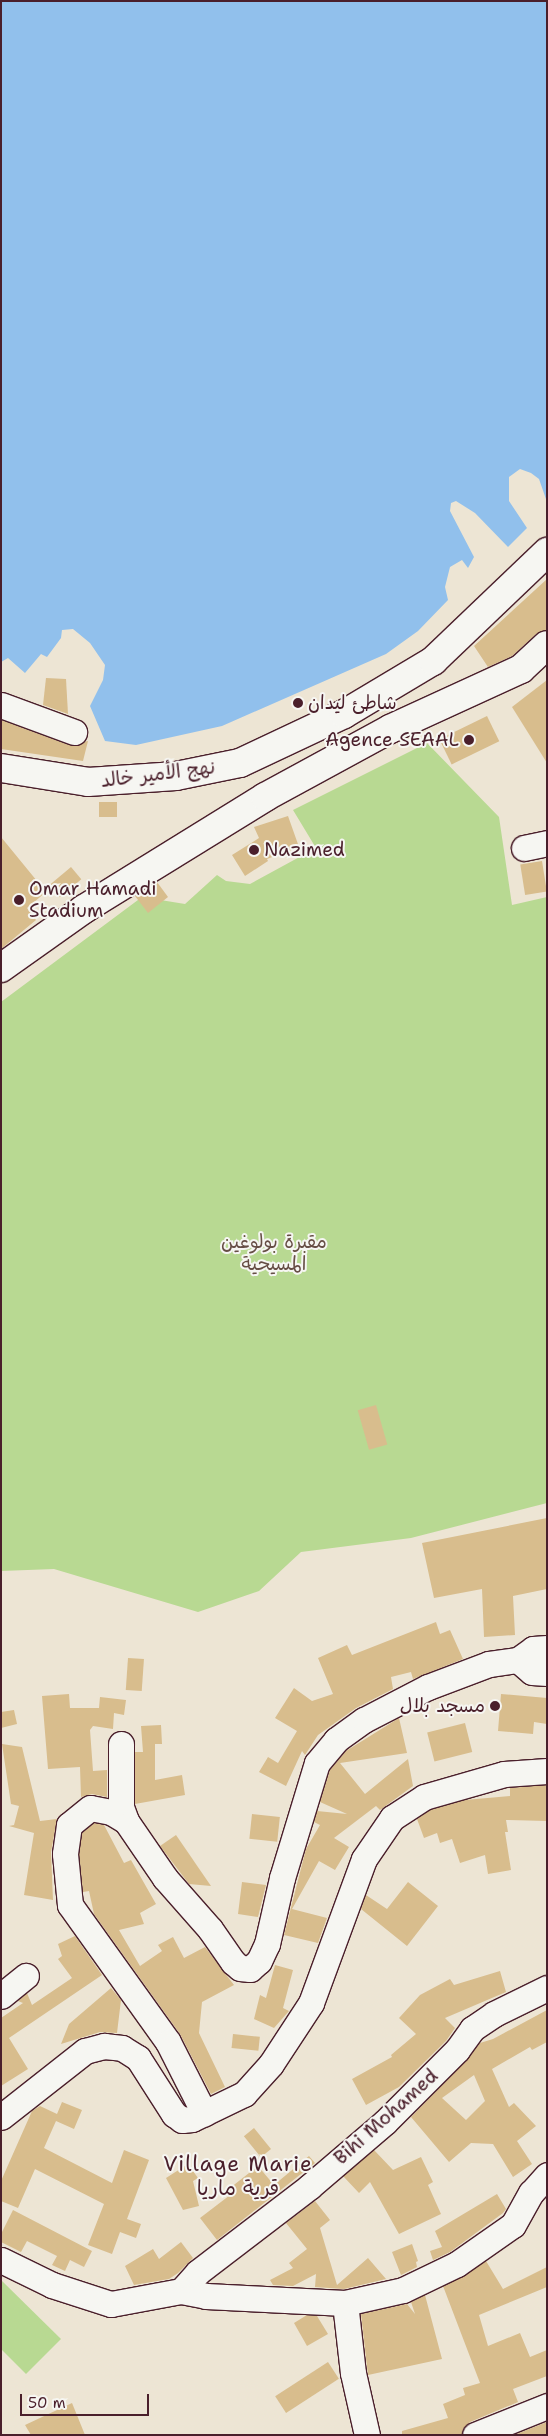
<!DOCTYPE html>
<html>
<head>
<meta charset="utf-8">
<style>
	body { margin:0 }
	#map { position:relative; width:548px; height:2436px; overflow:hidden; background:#ede5d4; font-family:"Shantell Sans","Playpen Sans Arabic",sans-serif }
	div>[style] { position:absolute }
	.green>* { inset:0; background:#b8d992 }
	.water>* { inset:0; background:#91c0ec }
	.building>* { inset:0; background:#d8bd8d; transform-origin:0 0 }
	.roads { filter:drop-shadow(1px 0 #4a1f2b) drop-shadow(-1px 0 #4a1f2b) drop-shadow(0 1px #4a1f2b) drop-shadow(0 -1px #4a1f2b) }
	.minor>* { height:25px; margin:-12.5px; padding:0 12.5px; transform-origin:12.5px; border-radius:12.5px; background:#f6f6f2 }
	.major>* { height:28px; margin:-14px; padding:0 14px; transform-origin:14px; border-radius:14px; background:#f6f6f2 }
	.dots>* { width:14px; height:14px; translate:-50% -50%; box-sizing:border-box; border:2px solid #f6f6f2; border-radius:50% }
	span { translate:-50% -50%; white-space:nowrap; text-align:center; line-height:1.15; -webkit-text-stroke:4px #f6f6f2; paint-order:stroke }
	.poi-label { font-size:19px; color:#4a1f2b }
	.left { translate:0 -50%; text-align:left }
	.right { translate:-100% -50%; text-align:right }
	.street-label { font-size:19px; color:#4a1f2b }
	.park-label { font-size:19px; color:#664e45 }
	.quarter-label { font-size:21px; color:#4a1f2b; letter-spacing:1px }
	.frame { position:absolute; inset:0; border:2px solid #4a1f2b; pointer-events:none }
	.scale { position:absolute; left:20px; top:2394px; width:129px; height:22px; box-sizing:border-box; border:2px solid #4a1f2b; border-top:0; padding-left:6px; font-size:15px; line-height:18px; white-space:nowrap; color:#4a1f2b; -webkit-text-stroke:4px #f6f6f2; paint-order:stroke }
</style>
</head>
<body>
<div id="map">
	<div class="green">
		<i style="clip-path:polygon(427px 743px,499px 817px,512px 905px,547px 897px,547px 1503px,411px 1538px,301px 1552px,259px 1591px,198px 1612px,54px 1569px,1px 1571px,1px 1002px,142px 897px,185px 904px,217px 875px,226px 881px,250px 884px,316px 848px,293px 810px)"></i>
		<i style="clip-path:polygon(1px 2280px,61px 2339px,26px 2374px,1px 2349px)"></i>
	</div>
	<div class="water">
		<i style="clip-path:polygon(1px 1px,547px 1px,547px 502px,539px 479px,531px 473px,520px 469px,509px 477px,509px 501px,527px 528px,508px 547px,475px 513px,456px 501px,451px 503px,450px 511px,474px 557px,468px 568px,462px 560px,450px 567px,445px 587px,448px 600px,418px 631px,386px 654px,222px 726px,136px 745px,105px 741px,90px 706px,103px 680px,105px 665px,90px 643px,73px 629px,62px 630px,61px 638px,47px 657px,41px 654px,25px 673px,8px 658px,1px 662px)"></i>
	</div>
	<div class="building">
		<i style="clip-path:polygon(547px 579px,547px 630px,536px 634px,512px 656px,488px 667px,474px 646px)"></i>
		<i style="clip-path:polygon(46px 678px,66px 679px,68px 714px,43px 705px)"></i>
		<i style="clip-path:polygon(547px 680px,547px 763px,512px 707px)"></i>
		<i style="left:487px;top:716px;width:28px;height:53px;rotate:64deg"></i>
		<i style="clip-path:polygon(1px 720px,69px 745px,88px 741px,83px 761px,1px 749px)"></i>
		<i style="left:117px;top:802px;width:15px;height:18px;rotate:90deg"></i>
		<i style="clip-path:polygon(288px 816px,299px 847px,267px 859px,268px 861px,245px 876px,232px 855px,259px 838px,254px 827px)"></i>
		<i style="clip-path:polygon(1px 837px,46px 892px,27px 908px,36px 920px,1px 949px)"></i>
		<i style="left:542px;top:861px;width:31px;height:22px;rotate:81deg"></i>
		<i style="left:71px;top:867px;width:16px;height:28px;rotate:50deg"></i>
		<i style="clip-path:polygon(157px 882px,168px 897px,148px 913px,135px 896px)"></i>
		<i style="left:376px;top:1405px;width:41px;height:19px;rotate:74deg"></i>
		<i style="clip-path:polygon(547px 1518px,547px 1589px,513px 1596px,515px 1635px,484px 1637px,482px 1589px,434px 1598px,422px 1543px)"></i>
		<i style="clip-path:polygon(436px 1622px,440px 1634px,450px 1630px,463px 1659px,413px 1679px,411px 1672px,391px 1677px,393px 1689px,356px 1708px,318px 1735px,305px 1755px,302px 1751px,286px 1786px,259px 1772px,268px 1757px,278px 1763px,297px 1731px,275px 1718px,294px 1688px,312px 1701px,333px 1694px,318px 1658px,347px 1645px,352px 1655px)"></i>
		<i style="left:128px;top:1658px;width:16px;height:32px;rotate:4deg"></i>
		<i style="clip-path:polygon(69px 1694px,70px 1708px,99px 1708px,100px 1697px,126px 1700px,124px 1715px,114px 1713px,113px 1729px,93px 1726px,90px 1730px,93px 1771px,107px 1770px,107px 1797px,92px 1794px,81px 1797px,80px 1767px,48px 1769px,42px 1696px)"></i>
		<i style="clip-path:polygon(501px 1694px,547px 1698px,547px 1724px,534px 1722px,533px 1734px,498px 1731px)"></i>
		<i style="clip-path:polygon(14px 1710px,17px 1724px,1px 1728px,1px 1712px)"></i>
		<i style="clip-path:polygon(399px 1718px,407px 1753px,340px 1763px,365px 1794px,408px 1759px,413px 1786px,380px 1810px,376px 1806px,334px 1838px,349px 1847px,335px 1870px,319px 1861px,292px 1909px,327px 1918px,318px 1943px,284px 1935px,306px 1849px,320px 1825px,314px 1822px,317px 1811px,347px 1814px,320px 1802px,330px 1770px,346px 1751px)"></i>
		<i style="left:465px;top:1723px;width:30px;height:39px;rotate:76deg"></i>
		<i style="clip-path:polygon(161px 1725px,162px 1744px,155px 1744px,155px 1780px,182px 1775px,185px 1795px,135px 1804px,135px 1752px,143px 1752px,141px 1726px)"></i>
		<i style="clip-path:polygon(2px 1744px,22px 1747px,40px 1821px,57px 1819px,51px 1852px,53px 1900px,24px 1895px,34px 1833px,9px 1826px,14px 1825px,19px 1806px,11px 1804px)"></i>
		<i style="clip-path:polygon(547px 1785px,547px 1821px,506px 1820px,508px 1832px,505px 1832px,511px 1870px,488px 1874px,485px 1855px,460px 1863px,452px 1839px,440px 1843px,437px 1833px,424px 1838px,417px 1819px,430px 1810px,465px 1800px,510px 1796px,510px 1788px)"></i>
		<i style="left:252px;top:1814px;width:28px;height:25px;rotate:6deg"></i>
		<i style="clip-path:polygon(94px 1823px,104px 1825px,124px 1863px,131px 1860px,156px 1904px,140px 1913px,144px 1924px,119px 1930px,140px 1966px,162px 1951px,158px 1945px,173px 1937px,184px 1958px,205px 1947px,234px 1985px,202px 2002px,199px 2033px,225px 2087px,211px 2094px,180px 2034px,94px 1914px,89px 1891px,83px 1892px,79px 1854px,82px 1833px)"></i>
		<i style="clip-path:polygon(176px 1835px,211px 1886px,189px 1884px,160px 1846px)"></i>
		<i style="clip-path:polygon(242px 1882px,266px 1885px,258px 1917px,238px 1914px)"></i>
		<i style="clip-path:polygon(408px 1882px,438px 1906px,407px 1946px,361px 1909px,366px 1895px,387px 1909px)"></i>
		<i style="clip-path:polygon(75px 1936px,102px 1975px,9px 2038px,28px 2069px,1px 2086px,1px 2018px,23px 2003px,18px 2001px,27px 1993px,32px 2005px,72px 1978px,58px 1959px,62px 1956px,58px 1944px)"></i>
		<i style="clip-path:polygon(275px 1965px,293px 1970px,283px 2008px,289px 2011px,274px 2028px,254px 2019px,260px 1995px,266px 1998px)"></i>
		<i style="clip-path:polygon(500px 1971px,506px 1992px,445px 2018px,455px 2028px,446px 2041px,399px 2087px,366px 2105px,352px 2079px,392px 2057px,391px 2055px,416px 2034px,399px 2018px,420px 1995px,450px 1979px,454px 1985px)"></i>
		<i style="clip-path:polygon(111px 1988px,121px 2000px,117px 2033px,100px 2032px,61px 2044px,69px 2024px)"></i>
		<i style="clip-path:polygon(evenodd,547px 2010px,547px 2042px,532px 2050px,530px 2047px,492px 2069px,509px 2107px,514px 2103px,536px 2126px,517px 2141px,532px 2164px,513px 2177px,493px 2144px,471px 2143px,449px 2162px,411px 2117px,467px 2060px,480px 2043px,493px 2039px,547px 2010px,474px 2075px,485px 2101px,466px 2120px,442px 2098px,474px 2075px)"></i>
		<i style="left:233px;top:2034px;width:27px;height:14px;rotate:6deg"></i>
		<i style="clip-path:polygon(62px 2102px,82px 2110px,74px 2129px,56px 2121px,44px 2148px,112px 2183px,124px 2150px,149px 2160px,127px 2219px,141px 2224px,136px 2238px,120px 2232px,112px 2254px,88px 2245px,104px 2204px,35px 2169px,18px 2208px,1px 2201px,1px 2181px,32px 2111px,40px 2106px,57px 2114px)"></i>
		<i style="left:254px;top:2128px;width:27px;height:13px;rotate:51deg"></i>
		<i style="clip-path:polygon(374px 2150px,393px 2170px,421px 2157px,433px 2182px,428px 2185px,441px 2214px,399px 2234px,370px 2182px,359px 2193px,343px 2176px)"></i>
		<i style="clip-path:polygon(309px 2156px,315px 2163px,217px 2240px,200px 2218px,234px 2192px,230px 2188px,258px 2166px,274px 2185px)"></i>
		<i style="clip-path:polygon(188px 2164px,198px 2178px,193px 2181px,199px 2206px,183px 2210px,166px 2178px)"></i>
		<i style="clip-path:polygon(497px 2194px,506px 2209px,503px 2213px,450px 2252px,433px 2260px,430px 2251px,442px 2247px,435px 2231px)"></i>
		<i style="clip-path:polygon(315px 2201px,330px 2220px,320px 2228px,337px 2285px,368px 2258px,386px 2279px,344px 2289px,315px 2287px,316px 2274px,293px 2286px,273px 2285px,270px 2280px,293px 2268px,289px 2263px,307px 2249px,286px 2223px)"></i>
		<i style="clip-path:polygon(13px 2210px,92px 2251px,84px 2267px,70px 2260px,65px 2271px,52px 2265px,57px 2256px,27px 2241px,21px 2252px,1px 2242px,1px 2234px)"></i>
		<i style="clip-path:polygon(181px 2242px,193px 2258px,178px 2273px,169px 2279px,134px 2285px,125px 2266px,153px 2249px,159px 2259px)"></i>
		<i style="clip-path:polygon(412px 2244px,418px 2261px,416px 2262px,417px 2267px,401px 2275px,392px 2252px)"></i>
		<i style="clip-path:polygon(486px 2261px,503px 2289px,547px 2267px,547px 2287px,479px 2315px,488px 2346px,520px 2333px,530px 2357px,547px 2350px,547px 2376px,513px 2389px,518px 2402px,470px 2422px,461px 2435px,402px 2435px,402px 2431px,448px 2418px,443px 2404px,465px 2395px,463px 2388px,480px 2383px,443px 2286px)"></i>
		<i style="clip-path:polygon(425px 2295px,442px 2359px,368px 2375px,361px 2314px,407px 2304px,415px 2314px,411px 2302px)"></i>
		<i style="clip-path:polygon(307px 2315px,317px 2316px,328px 2334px,307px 2346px,294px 2323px)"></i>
		<i style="left:328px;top:2362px;width:20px;height:63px;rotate:57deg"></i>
		<i style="clip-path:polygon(72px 2403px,85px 2435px,31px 2435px,25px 2425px)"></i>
		<i style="clip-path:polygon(547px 2422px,547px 2435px,514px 2435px)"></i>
	</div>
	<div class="roads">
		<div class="minor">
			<i style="left:1px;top:705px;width:78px;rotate:20.3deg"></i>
			<i style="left:524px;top:848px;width:24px;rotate:-12deg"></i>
			<i style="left:547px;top:1648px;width:14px;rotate:176deg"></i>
			<i style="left:533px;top:1649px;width:19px;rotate:144deg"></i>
			<i style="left:518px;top:1660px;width:18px;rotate:41deg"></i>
			<i style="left:532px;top:1672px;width:15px;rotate:4deg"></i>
			<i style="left:121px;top:1744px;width:63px;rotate:90deg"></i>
			<i style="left:121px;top:1807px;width:15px;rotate:70deg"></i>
			<i style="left:126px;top:1821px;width:69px;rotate:55.6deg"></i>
			<i style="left:165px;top:1878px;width:68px;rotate:48.6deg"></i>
			<i style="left:210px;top:1929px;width:40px;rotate:55.1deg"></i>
			<i style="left:233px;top:1962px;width:9px;rotate:41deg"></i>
			<i style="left:240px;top:1968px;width:10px;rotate:6deg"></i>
			<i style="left:250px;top:1969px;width:12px;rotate:-42deg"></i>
			<i style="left:259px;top:1961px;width:19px;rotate:-65deg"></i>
			<i style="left:267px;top:1944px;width:68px;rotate:-77.2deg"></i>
			<i style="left:282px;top:1878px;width:120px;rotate:-73.1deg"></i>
			<i style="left:317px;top:1763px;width:30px;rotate:-50deg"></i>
			<i style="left:336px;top:1740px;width:34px;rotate:-36deg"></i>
			<i style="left:364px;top:1720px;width:72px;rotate:-27.3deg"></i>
			<i style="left:428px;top:1687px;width:65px;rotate:-20.7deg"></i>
			<i style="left:489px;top:1664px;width:29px;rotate:-8deg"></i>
			<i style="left:126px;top:1821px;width:17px;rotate:-149deg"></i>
			<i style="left:111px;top:1812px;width:21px;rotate:-169deg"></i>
			<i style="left:90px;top:1808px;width:27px;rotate:141deg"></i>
			<i style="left:69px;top:1825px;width:29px;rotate:98deg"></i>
			<i style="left:65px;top:1854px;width:51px;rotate:84.4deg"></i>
			<i style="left:70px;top:1905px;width:168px;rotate:54.4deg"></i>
			<i style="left:168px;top:2042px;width:80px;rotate:63.1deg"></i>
			<i style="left:1px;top:1996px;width:32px;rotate:-39deg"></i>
			<i style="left:1px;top:2117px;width:107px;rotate:-38.2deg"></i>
			<i style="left:85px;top:2051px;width:20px;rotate:-15deg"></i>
			<i style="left:104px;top:2046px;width:18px;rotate:6deg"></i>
			<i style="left:122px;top:2048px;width:19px;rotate:32deg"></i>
			<i style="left:138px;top:2058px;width:67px;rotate:57.3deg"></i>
			<i style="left:174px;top:2114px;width:10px;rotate:37deg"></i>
			<i style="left:182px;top:2120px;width:10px;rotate:-6deg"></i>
			<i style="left:192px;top:2119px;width:58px;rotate:-25.7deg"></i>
			<i style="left:244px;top:2094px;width:40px;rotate:-48deg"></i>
			<i style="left:271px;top:2064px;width:73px;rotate:-56.7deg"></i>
			<i style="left:311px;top:2003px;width:153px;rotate:-69.8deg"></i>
			<i style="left:364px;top:1859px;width:50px;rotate:-55.7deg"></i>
			<i style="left:392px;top:1818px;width:38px;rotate:-33deg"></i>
			<i style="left:424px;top:1797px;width:83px;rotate:-16deg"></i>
			<i style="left:504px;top:1774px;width:43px;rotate:-4deg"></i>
			<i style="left:1px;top:2260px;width:57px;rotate:26.1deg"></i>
			<i style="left:52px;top:2285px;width:62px;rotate:17.9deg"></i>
			<i style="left:111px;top:2304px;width:71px;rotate:-10.5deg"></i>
			<i style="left:181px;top:2291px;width:25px;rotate:11deg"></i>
			<i style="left:206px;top:2296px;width:139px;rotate:2.9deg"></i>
			<i style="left:345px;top:2303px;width:59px;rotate:-12.6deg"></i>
			<i style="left:403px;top:2290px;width:60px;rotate:-25.7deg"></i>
			<i style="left:457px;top:2264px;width:68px;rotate:-34.9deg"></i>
			<i style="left:513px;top:2225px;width:37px;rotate:-61deg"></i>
			<i style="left:531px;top:2193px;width:24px;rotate:-48deg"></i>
			<i style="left:181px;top:2291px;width:25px;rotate:-48deg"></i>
			<i style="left:198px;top:2272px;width:140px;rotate:-37.4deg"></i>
			<i style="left:309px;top:2187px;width:100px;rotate:-40.5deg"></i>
			<i style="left:385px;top:2122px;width:102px;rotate:-45deg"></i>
			<i style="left:457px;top:2050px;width:26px;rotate:-54deg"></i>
			<i style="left:472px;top:2029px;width:27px;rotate:-34deg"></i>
			<i style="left:494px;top:2014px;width:59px;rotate:-26.1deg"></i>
			<i style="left:345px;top:2303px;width:70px;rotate:83.5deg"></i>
			<i style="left:353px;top:2373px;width:64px;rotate:77.3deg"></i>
			<i style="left:475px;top:2435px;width:78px;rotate:-21.9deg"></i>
		</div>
		<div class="major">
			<i style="left:1px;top:768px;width:88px;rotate:9.1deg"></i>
			<i style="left:88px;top:782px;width:88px;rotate:-3.9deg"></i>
			<i style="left:176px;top:776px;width:65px;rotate:-11.5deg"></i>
			<i style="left:240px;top:763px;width:115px;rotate:-25.2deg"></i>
			<i style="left:344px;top:714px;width:104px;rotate:-30.8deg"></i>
			<i style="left:433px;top:661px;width:158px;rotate:-43.7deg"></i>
			<i style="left:1px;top:968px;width:102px;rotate:-35.4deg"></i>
			<i style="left:84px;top:909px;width:213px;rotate:-31.7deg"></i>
			<i style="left:265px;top:797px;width:142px;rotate:-28.5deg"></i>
			<i style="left:390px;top:729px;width:144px;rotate:-24.6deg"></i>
			<i style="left:521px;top:669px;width:35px;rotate:-43deg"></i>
		</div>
	</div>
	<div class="dots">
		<i style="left:298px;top:703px;background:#4a1f2b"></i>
		<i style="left:469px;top:740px;background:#4a1f2b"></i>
		<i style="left:254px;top:850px;background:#4a1f2b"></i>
		<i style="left:19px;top:900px;background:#4a1f2b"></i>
		<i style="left:495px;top:1706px;background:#4a1f2b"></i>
	</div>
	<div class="poi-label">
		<span class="left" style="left:308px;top:703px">شاطئ ليدان</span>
		<span class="right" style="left:459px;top:740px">Agence SEAAL</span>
		<span class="left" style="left:264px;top:850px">Nazimed</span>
		<span class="left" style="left:29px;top:900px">Omar Hamadi<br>Stadium</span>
		<span class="right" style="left:485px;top:1706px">مسجد بلال</span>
	</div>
	<div class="street-label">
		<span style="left:158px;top:774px;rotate:-7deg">نهج الأمير خالد</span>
		<span style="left:386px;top:2117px;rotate:-42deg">Bihi Mohamed</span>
	</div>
	<div class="park-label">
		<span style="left:274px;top:1253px">مقبرة بولوغين<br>المسيحية</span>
	</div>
	<div class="quarter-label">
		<span style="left:238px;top:2176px">Village Marie<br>قرية ماريا</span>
	</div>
	<div class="frame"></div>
	<div class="scale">50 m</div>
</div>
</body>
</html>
